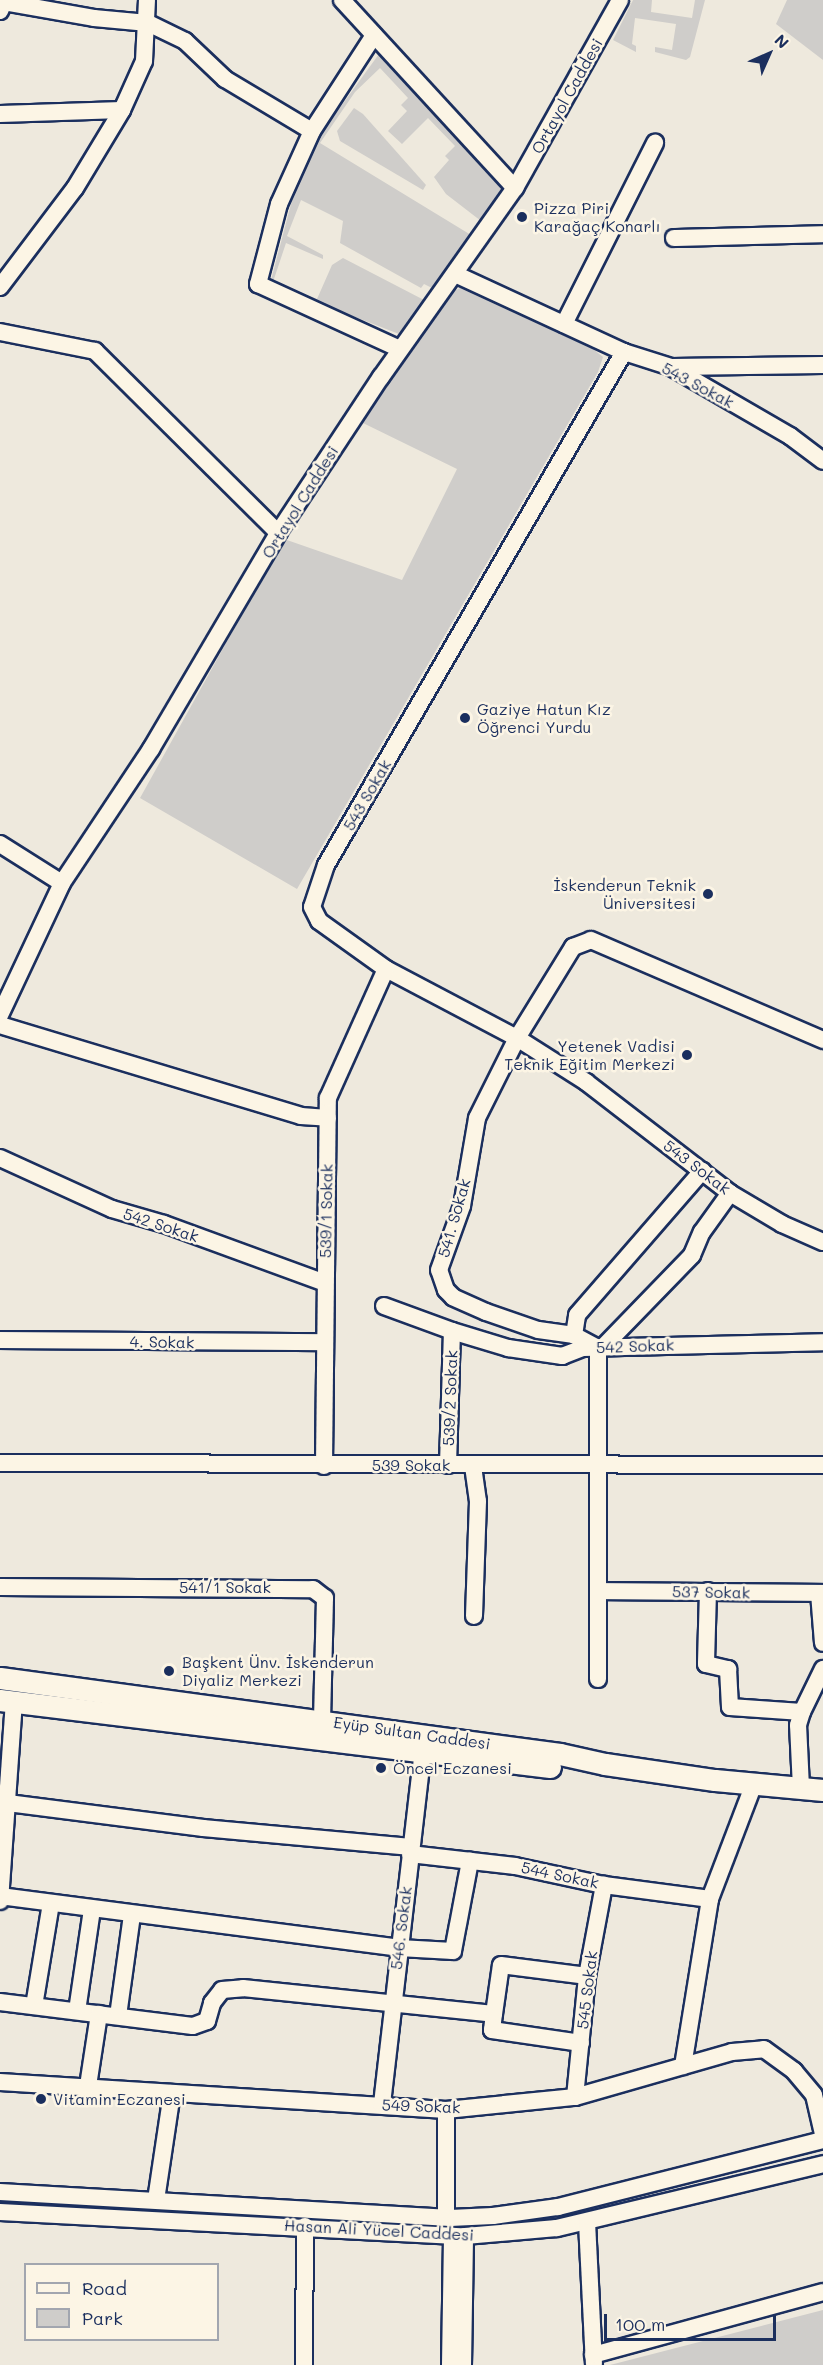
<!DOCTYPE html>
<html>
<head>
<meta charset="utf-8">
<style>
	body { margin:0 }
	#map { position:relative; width:823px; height:2365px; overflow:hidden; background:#eee9dd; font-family:Mali,sans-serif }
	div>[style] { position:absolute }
	.green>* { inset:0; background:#cfcdca }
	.roads { filter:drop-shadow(2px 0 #1b2f5e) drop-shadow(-2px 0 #1b2f5e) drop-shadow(0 2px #1b2f5e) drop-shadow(0 -2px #1b2f5e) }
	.minor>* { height:16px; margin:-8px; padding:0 8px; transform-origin:8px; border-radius:8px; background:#fcf5e5 }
	.major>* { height:21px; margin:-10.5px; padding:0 10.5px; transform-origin:10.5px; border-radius:10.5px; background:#fcf5e5 }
	.dots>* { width:16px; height:16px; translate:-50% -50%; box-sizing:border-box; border:3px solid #fcf5e5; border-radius:50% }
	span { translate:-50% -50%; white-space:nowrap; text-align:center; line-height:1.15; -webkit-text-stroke:5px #fcf5e5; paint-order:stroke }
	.street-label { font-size:16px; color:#1b2f5e }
	.poi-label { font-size:16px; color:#1b2f5e }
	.left { translate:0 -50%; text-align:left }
	.right { translate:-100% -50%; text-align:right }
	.legend { position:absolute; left:24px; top:2263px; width:195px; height:78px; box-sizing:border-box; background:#fcf5e5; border:2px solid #a2a6af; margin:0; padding:8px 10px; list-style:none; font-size:18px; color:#1b2f5e }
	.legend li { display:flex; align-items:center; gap:12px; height:30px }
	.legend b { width:30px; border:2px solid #a2a6af }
	.north { position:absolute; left:739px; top:24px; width:60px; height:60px; -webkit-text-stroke:4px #fcf5e5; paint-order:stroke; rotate:45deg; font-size:16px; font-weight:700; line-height:24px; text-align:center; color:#1b2f5e }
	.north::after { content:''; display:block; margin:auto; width:21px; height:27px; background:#1b2f5e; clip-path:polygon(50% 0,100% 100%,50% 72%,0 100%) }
	.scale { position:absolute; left:604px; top:2314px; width:172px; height:27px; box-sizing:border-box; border:3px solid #1b2f5e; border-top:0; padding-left:8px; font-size:18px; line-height:21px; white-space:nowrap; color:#1b2f5e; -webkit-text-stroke:4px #fcf5e5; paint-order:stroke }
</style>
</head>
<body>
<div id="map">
	<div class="green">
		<i style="clip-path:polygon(633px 0,652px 0,651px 12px,692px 18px,695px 0,705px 0,690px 57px,686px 60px,655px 52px,655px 47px,672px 50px,676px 24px,635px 18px,632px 44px,636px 46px,636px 52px,613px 40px)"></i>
		<i style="clip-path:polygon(787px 0,823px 0,823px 60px,776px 24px)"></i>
		<i style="clip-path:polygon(379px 54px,507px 186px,481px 221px,446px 194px,434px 177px,449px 160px,445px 156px,455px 146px,428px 118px,402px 144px,388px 131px,407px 111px,401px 105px,408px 98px,380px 68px,355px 92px,320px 143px,471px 235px,432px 288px,424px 284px,421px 288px,340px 243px,343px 221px,301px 200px,287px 236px,323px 255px,323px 259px,286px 243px,273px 282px,317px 299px,332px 265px,343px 258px,424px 300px,399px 334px,270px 284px,291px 204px,315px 142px)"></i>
		<i style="clip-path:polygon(354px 108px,363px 114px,426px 185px,423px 190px,340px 141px,337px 131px)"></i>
		<i style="clip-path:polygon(460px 288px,593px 349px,603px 357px,598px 372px,297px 889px,140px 798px,284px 539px,402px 580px,457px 469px,363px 423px,446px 295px)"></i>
		<i style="clip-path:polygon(823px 2310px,823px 2365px,610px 2365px)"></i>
	</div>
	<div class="roads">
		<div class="minor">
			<i style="left:342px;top:0;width:255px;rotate:47.4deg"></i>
			<i style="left:0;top:11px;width:10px;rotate:-66deg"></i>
			<i style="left:4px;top:2px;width:91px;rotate:10.1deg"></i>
			<i style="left:94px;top:18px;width:54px;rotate:5.3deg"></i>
			<i style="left:148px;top:23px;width:41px;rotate:25.9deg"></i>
			<i style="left:185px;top:41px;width:55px;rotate:43.5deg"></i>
			<i style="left:225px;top:79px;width:101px;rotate:30.9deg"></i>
			<i style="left:312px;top:131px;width:114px;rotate:-57.1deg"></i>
			<i style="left:0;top:114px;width:122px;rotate:-1.9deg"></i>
			<i style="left:312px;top:131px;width:80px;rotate:114.3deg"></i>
			<i style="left:279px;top:204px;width:83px;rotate:104.7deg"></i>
			<i style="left:258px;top:284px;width:156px;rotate:24.6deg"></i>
			<i style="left:674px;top:238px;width:149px;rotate:-1.5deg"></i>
			<i style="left:455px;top:274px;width:186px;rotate:24.8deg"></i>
			<i style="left:624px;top:352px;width:49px;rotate:17.7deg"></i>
			<i style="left:671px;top:367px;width:138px;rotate:30.1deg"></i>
			<i style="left:790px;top:436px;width:41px;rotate:37.1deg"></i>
			<i style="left:0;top:287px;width:124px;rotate:-52.9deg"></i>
			<i style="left:75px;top:188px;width:91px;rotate:-58.9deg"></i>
			<i style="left:122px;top:110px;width:54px;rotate:-65.8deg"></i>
			<i style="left:144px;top:61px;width:61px;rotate:-87.2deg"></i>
			<i style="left:564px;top:324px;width:203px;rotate:-63.3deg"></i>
			<i style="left:0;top:332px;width:97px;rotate:11.3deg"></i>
			<i style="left:95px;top:351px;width:258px;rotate:44.8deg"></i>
			<i style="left:624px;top:352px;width:593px;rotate:120.15deg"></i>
			<i style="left:326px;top:865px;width:44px;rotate:108.4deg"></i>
			<i style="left:312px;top:907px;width:16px;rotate:63deg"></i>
			<i style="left:319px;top:921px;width:82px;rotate:35.6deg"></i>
			<i style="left:386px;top:969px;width:148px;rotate:27.8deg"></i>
			<i style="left:517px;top:1038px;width:82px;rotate:32.5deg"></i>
			<i style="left:586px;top:1082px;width:182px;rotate:37.6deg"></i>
			<i style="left:730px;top:1193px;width:61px;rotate:30.8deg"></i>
			<i style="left:782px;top:1224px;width:45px;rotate:23.7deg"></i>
			<i style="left:672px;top:367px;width:151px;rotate:-0.8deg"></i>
			<i style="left:0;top:844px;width:73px;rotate:32.2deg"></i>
			<i style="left:0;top:1015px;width:146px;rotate:-64.8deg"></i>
			<i style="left:62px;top:883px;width:161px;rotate:-56.4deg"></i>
			<i style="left:151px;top:749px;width:251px;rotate:-59.5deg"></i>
			<i style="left:278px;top:533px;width:187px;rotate:-56.6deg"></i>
			<i style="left:381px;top:377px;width:232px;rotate:-54.7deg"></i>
			<i style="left:515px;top:188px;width:215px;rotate:-60.8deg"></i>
			<i style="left:0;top:1025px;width:314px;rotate:16.8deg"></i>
			<i style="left:301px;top:1116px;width:27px;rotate:4deg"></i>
			<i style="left:0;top:1158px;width:123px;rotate:24.5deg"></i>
			<i style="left:112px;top:1209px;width:54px;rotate:16.1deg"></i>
			<i style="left:164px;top:1224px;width:171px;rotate:20.1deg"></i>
			<i style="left:384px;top:1306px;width:72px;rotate:20.2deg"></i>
			<i style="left:452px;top:1331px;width:59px;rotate:16.9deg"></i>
			<i style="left:508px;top:1348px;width:55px;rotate:8.4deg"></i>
			<i style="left:562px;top:1356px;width:22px;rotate:-21deg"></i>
			<i style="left:583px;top:1348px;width:240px;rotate:-1.4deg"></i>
			<i style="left:574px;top:1335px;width:20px;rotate:-81deg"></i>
			<i style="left:577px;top:1315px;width:191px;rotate:-49deg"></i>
			<i style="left:0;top:1340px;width:324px;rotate:0.4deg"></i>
			<i style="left:603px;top:1347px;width:128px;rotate:-45.9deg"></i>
			<i style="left:692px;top:1255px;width:25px;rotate:-67deg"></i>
			<i style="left:702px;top:1232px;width:48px;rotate:-54.3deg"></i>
			<i style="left:0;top:1463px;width:823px;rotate:0.14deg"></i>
			<i style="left:448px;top:1465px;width:134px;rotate:-88.3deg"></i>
			<i style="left:324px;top:1466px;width:368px;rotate:-89.4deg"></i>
			<i style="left:328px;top:1098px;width:141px;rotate:-65.8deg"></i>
			<i style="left:473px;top:1466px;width:35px;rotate:82deg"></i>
			<i style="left:478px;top:1501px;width:115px;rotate:92deg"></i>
			<i style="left:0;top:1587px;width:313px;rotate:0.4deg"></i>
			<i style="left:313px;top:1589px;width:15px;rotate:37deg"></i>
			<i style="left:325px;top:1598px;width:123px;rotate:91.4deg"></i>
			<i style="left:599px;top:1591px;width:224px;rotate:0.5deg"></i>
			<i style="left:708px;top:1591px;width:73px;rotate:91.6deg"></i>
			<i style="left:706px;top:1664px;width:23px;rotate:13deg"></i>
			<i style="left:728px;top:1669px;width:38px;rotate:87deg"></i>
			<i style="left:730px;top:1707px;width:72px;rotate:4deg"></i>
			<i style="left:819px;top:1593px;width:50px;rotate:85.4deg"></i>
			<i style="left:598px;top:1679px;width:331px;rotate:-90deg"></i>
			<i style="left:598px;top:1348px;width:27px;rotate:-152deg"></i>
			<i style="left:574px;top:1335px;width:36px;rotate:-172deg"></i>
			<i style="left:538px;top:1330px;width:55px;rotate:-160.9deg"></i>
			<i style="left:486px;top:1312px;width:36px;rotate:-156deg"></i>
			<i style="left:453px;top:1297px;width:10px;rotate:-135deg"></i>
			<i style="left:446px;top:1290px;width:21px;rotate:-109deg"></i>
			<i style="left:439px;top:1270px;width:68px;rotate:-70.2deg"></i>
			<i style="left:462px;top:1206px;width:89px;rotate:-80.3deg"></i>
			<i style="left:477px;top:1118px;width:89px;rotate:-63.4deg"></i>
			<i style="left:517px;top:1038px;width:107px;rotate:-58.4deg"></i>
			<i style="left:573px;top:947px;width:19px;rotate:-21deg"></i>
			<i style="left:591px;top:940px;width:253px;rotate:23.3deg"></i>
			<i style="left:801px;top:1788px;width:63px;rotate:-92.7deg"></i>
			<i style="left:798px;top:1725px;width:14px;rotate:-73deg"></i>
			<i style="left:802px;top:1712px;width:48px;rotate:-64deg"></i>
			<i style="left:0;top:1802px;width:205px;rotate:7.3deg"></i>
			<i style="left:203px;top:1828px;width:209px;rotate:5.2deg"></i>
			<i style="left:410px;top:1854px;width:106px;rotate:6.5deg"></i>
			<i style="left:515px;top:1866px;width:91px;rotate:12.1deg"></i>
			<i style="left:604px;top:1885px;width:107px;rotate:7.5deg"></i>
			<i style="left:0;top:1896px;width:402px;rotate:7.4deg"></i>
			<i style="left:399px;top:1948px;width:54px;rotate:3.2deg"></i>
			<i style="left:453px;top:1951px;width:92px;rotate:-79.3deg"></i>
			<i style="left:0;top:1901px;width:199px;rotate:-86deg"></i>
			<i style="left:0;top:2002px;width:194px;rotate:7.1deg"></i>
			<i style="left:193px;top:2026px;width:15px;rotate:-20deg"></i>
			<i style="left:207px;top:2021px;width:19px;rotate:-74deg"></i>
			<i style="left:212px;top:2003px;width:16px;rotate:-52deg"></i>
			<i style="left:222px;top:1990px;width:21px;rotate:-5deg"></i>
			<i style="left:243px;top:1988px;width:252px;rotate:5.9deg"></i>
			<i style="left:34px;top:2006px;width:104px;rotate:-80.6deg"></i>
			<i style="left:77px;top:2011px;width:102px;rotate:-81.6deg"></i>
			<i style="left:118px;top:2016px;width:102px;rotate:-82.1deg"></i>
			<i style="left:581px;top:2043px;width:90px;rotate:-171.7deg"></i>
			<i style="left:492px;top:2030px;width:16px;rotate:-83deg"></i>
			<i style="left:494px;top:2014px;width:49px;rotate:-81.9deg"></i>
			<i style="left:501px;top:1965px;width:87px;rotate:7.3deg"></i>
			<i style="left:683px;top:2066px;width:169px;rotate:-80.8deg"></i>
			<i style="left:710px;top:1899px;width:123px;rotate:-69.1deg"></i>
			<i style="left:0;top:2082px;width:447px;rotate:3.6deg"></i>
			<i style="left:446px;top:2110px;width:130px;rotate:-5.8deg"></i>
			<i style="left:575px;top:2097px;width:163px;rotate:-16deg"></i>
			<i style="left:732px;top:2052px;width:32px;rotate:-5deg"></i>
			<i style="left:764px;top:2049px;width:37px;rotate:36deg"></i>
			<i style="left:794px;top:2071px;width:31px;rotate:50deg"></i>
			<i style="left:814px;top:2095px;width:39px;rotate:77deg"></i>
			<i style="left:88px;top:2086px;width:73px;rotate:-81.3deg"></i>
			<i style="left:575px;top:2097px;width:122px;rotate:-84.3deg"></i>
			<i style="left:587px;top:1976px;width:93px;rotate:-79.4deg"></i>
			<i style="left:382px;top:2104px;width:354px;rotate:-83.4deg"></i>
			<i style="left:0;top:2192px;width:451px;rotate:3.3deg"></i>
			<i style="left:450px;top:2218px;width:43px;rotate:-2.7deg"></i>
			<i style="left:493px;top:2216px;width:66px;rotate:-7.9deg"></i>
			<i style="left:558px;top:2207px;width:273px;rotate:-14.2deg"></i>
			<i style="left:156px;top:2200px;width:108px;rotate:-81.5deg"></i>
			<i style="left:0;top:2212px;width:466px;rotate:3deg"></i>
			<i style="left:465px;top:2236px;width:92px;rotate:-5deg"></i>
			<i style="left:557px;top:2228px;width:274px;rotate:-13.5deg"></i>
			<i style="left:446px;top:2217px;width:107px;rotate:-90deg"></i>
			<i style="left:587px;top:2222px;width:142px;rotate:87.2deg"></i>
			<i style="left:593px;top:2355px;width:238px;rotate:-15.3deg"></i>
			<i style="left:304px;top:2365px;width:139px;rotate:-89.6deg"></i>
			<i style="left:450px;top:2365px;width:128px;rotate:-89.1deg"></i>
			<i style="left:463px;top:2365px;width:129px;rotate:-89.1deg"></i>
		</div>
		<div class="major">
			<i style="left:0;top:1678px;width:565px;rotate:7.73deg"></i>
			<i style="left:560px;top:1754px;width:46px;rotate:12.5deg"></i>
			<i style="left:605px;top:1764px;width:111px;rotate:8.3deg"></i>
			<i style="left:715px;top:1780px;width:108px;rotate:5.3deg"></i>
			<i style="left:0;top:1700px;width:554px;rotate:6.95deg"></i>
		</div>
	</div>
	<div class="dots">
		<i style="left:522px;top:217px;background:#1b2f5e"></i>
		<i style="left:465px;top:718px;background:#1b2f5e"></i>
		<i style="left:708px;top:894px;background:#1b2f5e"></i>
		<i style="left:687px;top:1055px;background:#1b2f5e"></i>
		<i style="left:169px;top:1671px;background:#1b2f5e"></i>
		<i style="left:381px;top:1768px;background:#1b2f5e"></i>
		<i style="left:41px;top:2099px;background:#1b2f5e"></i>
	</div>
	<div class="street-label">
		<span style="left:567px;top:96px;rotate:-61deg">Ortayol Caddesi</span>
		<span style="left:698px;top:385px;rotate:28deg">543 Sokak</span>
		<span style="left:300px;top:502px;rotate:-58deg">Ortayol Caddesi</span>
		<span style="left:367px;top:795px;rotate:-60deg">543 Sokak</span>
		<span style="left:697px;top:1167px;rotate:37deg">543 Sokak</span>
		<span style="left:326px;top:1211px;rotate:-89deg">539/1 Sokak</span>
		<span style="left:454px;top:1218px;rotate:-74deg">541. Sokak</span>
		<span style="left:161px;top:1225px;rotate:18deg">542 Sokak</span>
		<span style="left:162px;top:1342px;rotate:1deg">4. Sokak</span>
		<span style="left:635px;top:1346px;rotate:-2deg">542 Sokak</span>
		<span style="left:450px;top:1398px;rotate:-88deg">539/2 Sokak</span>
		<span style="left:411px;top:1465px">539 Sokak</span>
		<span style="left:225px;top:1587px">541/1 Sokak</span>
		<span style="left:711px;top:1592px;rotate:1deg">537 Sokak</span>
		<span style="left:412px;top:1733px;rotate:8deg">Eyüp Sultan Caddesi</span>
		<span style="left:560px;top:1875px;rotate:12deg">544 Sokak</span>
		<span style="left:401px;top:1928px;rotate:-83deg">546. Sokak</span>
		<span style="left:587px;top:1990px;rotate:-83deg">545 Sokak</span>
		<span style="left:421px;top:2106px;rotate:2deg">549 Sokak</span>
		<span style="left:379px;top:2230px;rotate:3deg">Hasan Ali Yücel Caddesi</span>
	</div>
	<div class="poi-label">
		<span class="left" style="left:534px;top:217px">Pizza Piri<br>Karağaç Konarlı</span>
		<span class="left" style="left:477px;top:718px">Gaziye Hatun Kız<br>Öğrenci Yurdu</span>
		<span class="right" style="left:696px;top:894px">İskenderun Teknik<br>Üniversitesi</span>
		<span class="right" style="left:675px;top:1055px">Yetenek Vadisi<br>Teknik Eğitim Merkezi</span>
		<span class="left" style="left:182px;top:1671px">Başkent Ünv. İskenderun<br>Diyaliz Merkezi</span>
		<span class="left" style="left:393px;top:1768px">Öncel Eczanesi</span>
		<span class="left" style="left:53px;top:2099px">Vitamin Eczanesi</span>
	</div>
	<ul class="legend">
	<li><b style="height:8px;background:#fcf5e5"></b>Road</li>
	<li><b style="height:16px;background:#cfcdca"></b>Park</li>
	</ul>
	<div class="north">N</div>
	<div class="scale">100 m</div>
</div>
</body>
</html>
